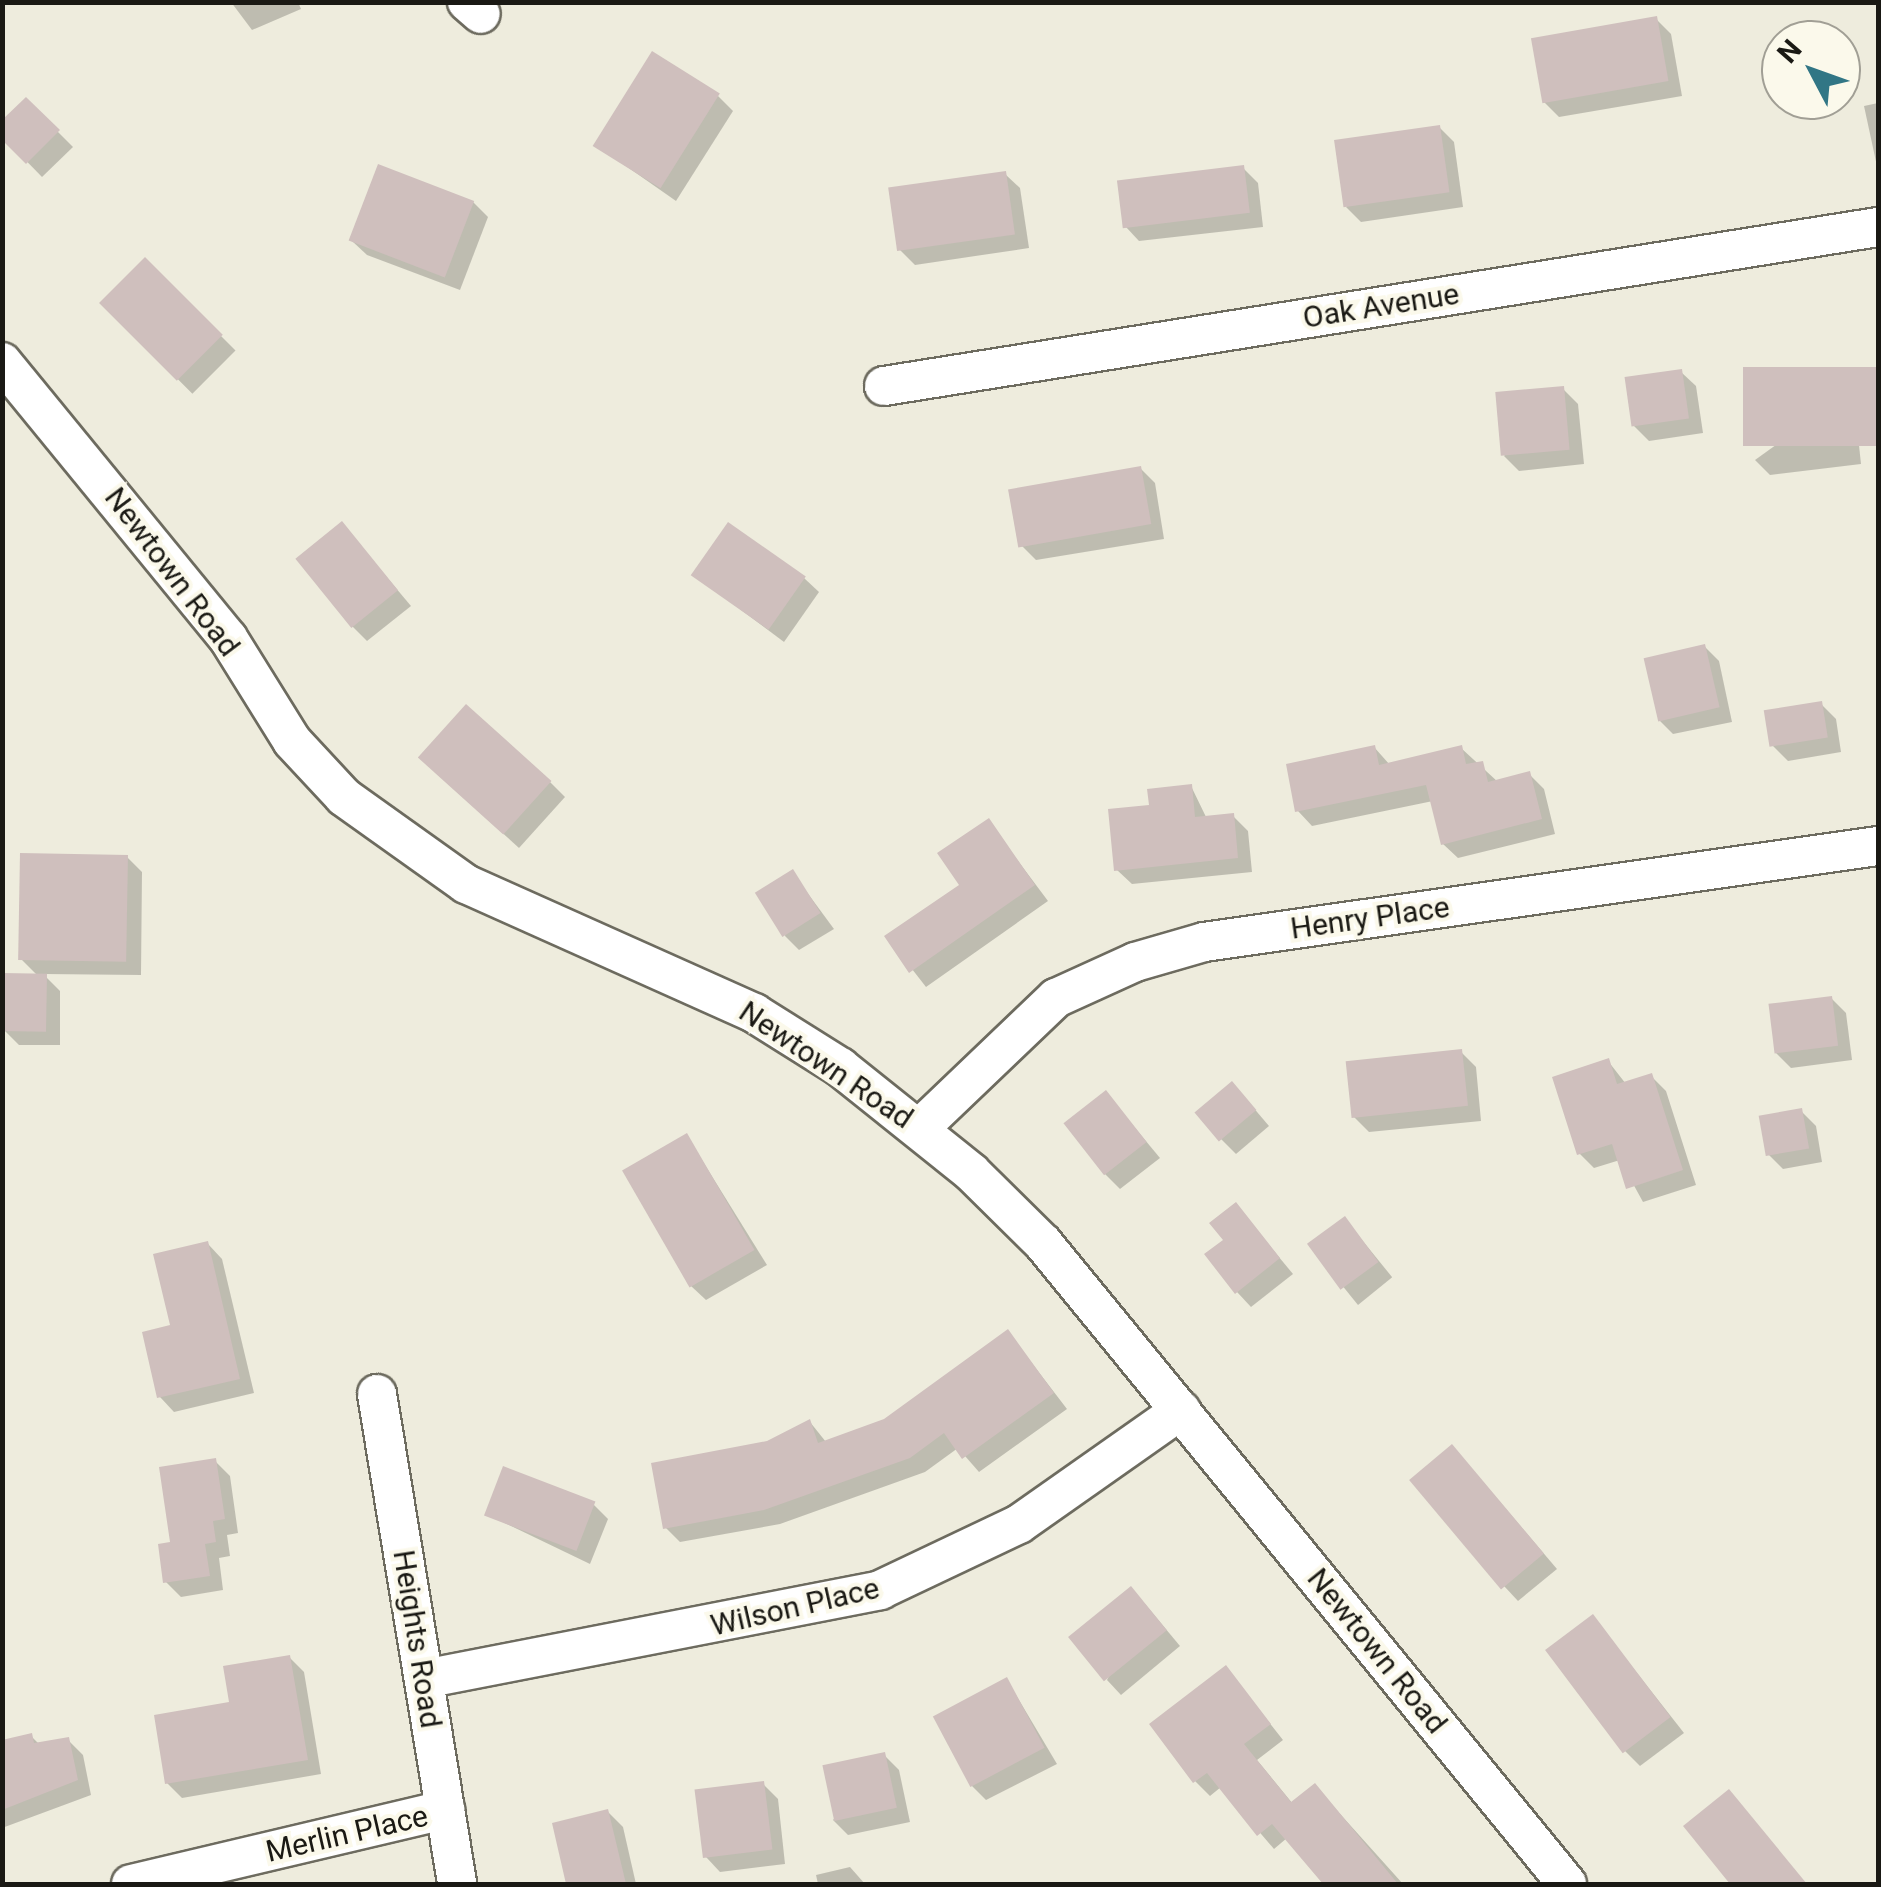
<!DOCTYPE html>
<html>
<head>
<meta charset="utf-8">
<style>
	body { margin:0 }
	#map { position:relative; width:1881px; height:1887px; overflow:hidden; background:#eeecdd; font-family:Roboto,sans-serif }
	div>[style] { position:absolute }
	.shadow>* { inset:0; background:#0003; transform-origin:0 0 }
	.building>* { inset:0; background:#cfbfbd; transform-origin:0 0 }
	.roads { filter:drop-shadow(2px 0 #6d6b5f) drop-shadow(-2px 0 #6d6b5f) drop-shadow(0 2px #6d6b5f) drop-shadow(0 -2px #6d6b5f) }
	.street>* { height:38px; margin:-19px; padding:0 19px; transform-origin:19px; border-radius:19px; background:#fff }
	span { translate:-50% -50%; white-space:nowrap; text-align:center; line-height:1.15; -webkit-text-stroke:8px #fbf9eb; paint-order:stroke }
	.street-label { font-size:30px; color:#1a1914 }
	.frame { position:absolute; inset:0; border:5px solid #1a1914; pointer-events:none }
	.north { position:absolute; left:1761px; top:20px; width:100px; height:100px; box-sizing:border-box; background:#fbf9eb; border:2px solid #a19f95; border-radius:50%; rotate:311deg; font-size:28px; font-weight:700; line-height:40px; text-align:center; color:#1a1914 }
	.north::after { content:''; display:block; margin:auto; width:35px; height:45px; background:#317685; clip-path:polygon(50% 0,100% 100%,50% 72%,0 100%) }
</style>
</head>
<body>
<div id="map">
	<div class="shadow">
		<i style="clip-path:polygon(231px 2px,298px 2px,301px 9px,252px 30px)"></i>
		<i style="clip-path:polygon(1656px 19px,1671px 34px,1682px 96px,1559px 117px,1544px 102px)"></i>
		<i style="clip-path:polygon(718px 96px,733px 111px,676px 201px,596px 145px)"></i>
		<i style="clip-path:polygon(26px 100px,73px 147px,42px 177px,2px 136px)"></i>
		<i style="clip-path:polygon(1878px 103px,1878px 171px,1864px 106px)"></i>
		<i style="clip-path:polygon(1439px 127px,1454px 142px,1463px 207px,1361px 222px,1346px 207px)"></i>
		<i style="clip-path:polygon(1243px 168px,1258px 183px,1263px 227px,1139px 241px,1125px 226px)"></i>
		<i style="clip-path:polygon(1005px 174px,1020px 188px,1029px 248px,915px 265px,900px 250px)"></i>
		<i style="clip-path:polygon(473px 202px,488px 217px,460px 290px,367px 255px,352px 241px)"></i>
		<i style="left:145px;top:260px;width:128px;height:61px;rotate:45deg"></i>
		<i style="clip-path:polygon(1681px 372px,1696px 386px,1703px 433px,1649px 441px,1634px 426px)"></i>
		<i style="clip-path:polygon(1563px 389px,1578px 404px,1584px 464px,1519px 471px,1504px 456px)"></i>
		<i style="clip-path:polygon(1853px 389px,1861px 464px,1770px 475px,1755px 460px)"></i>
		<i style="clip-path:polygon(1140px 468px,1155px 483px,1164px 539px,1036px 560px,1021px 545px)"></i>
		<i style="clip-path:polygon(342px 524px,411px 606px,367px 641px,352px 626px)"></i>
		<i style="clip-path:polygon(694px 575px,804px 578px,819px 592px,784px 642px)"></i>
		<i style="clip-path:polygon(1704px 646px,1719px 661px,1732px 722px,1673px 734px,1658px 719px)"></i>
		<i style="clip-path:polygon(1821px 704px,1836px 719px,1841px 752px,1788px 761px,1773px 746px)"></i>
		<i style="clip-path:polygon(1374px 747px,1390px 765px,1461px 748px,1498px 782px,1529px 774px,1544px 789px,1555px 834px,1458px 858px,1443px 844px,1433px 801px,1312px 826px,1298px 811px)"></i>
		<i style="clip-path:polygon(436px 773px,550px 782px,565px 797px,519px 848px)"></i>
		<i style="clip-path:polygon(1191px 786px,1207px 819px,1233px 816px,1248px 831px,1252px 872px,1132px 884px,1117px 870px,1151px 807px)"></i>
		<i style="clip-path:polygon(988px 821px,1048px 901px,926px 987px,887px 937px,962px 886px)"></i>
		<i style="clip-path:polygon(127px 857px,142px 872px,141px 975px,43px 974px,60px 991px,60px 1045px,19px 1045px,4px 1030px,38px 976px,21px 959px)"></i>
		<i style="clip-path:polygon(792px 872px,834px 929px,799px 950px,785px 936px)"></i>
		<i style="clip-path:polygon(1831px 998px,1846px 1013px,1852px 1060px,1791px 1068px,1776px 1053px)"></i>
		<i style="clip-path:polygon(1461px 1052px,1476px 1067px,1481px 1121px,1369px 1132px,1354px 1117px)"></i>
		<i style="clip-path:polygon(1608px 1061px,1626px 1084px,1651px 1076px,1666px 1091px,1696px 1185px,1643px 1202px,1620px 1160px,1594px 1168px,1579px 1153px)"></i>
		<i style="clip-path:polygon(1106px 1093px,1160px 1158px,1120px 1189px,1105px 1174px)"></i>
		<i style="clip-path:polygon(1246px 1099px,1269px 1126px,1236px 1154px,1221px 1139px)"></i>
		<i style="clip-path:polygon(1801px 1111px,1816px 1126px,1822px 1162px,1783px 1169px,1768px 1154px)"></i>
		<i style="clip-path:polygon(687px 1136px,767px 1265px,706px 1300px,691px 1286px)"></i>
		<i style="clip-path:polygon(1236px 1205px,1293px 1274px,1251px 1307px,1237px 1292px)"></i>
		<i style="left:1345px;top:1219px;width:75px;height:44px;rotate:51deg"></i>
		<i style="clip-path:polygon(208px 1244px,222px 1259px,254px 1393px,174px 1412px,160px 1397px)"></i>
		<i style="clip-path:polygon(1008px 1332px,1067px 1409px,979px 1472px,958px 1448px,925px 1472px,780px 1524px,680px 1542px,665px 1527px,768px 1443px,810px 1422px,826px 1442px,885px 1421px)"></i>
		<i style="clip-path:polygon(215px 1461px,230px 1476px,238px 1533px,227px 1535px,230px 1556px,219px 1558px,223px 1590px,181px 1597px,166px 1582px,173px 1544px)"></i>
		<i style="clip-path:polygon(1466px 1462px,1557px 1569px,1518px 1601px,1504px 1586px)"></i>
		<i style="clip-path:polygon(593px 1504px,608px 1519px,590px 1564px,486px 1514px)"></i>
		<i style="clip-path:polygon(1145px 1604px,1180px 1646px,1121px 1695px,1107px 1680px)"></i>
		<i style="clip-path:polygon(1593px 1617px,1684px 1733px,1640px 1766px,1625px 1751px)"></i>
		<i style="clip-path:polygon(289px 1657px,304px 1672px,321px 1774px,182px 1798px,167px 1783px,232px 1704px)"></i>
		<i style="clip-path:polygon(1226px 1668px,1283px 1740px,1257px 1760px,1293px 1804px,1315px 1786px,1403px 1884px,1326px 1884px,1287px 1838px,1274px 1849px,1221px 1787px,1210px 1796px,1195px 1781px)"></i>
		<i style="clip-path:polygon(1007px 1680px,1057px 1764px,986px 1800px,971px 1785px)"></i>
		<i style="clip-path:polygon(31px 1736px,40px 1745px,68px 1740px,83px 1755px,91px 1795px,2px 1828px,2px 1742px)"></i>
		<i style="clip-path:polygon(884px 1755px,899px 1770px,910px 1822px,848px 1835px,833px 1820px)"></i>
		<i style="clip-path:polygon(763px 1784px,778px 1799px,785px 1864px,720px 1872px,706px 1857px)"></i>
		<i style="clip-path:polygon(608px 1812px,623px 1827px,636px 1884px,569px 1884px,555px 1825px)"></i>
		<i style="clip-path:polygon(850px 1867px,865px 1884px,818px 1884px,816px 1875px)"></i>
	</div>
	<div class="building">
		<i style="left:1657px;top:16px;width:66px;height:128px;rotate:80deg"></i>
		<i style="left:652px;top:51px;width:80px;height:112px;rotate:32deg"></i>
		<i style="clip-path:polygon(26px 97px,60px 130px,26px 164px,2px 140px,2px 120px)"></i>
		<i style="left:1440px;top:125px;width:68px;height:107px;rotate:82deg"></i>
		<i style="left:378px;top:164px;width:103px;height:82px;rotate:21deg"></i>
		<i style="left:1244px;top:165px;width:48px;height:128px;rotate:83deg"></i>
		<i style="left:1006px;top:171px;width:64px;height:119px;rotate:82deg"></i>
		<i style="left:145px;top:257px;width:110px;height:65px;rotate:45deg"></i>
		<i style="left:1878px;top:367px;width:79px;height:135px;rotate:90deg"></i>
		<i style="left:1682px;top:369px;width:50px;height:58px;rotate:82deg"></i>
		<i style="left:1564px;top:386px;width:64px;height:69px;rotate:85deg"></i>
		<i style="left:1141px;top:466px;width:59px;height:135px;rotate:80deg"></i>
		<i style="left:342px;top:521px;width:89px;height:60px;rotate:51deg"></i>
		<i style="left:728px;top:522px;width:95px;height:65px;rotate:35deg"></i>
		<i style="left:1705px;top:644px;width:65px;height:63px;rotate:77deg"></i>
		<i style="left:1822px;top:701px;width:37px;height:59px;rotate:81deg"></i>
		<i style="left:466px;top:704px;width:115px;height:72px;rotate:42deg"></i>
		<i style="clip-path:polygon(1375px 745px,1379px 765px,1462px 745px,1466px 764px,1483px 761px,1488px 782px,1530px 771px,1542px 819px,1441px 845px,1426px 785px,1295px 812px,1286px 764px)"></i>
		<i style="clip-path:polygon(1192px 784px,1195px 817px,1234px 813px,1238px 858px,1114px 871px,1108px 809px,1149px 805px,1147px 789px)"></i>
		<i style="clip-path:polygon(989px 818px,1035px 885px,909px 973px,884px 936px,959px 885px,937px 853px)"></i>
		<i style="left:20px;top:853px;width:108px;height:107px;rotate:1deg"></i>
		<i style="left:793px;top:869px;width:52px;height:45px;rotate:58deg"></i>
		<i style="left:2px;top:973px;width:45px;height:58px;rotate:1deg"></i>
		<i style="left:1832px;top:996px;width:50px;height:64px;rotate:83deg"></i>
		<i style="left:1462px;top:1049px;width:57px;height:117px;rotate:84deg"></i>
		<i style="clip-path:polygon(1609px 1058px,1617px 1084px,1652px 1073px,1683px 1170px,1626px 1189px,1612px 1144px,1577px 1155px,1552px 1077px)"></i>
		<i style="left:1232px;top:1081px;width:38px;height:49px;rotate:50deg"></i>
		<i style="left:1106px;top:1090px;width:66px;height:54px;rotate:52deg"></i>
		<i style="left:1802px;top:1108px;width:41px;height:44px;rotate:80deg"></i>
		<i style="left:687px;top:1133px;width:135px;height:75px;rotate:60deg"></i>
		<i style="clip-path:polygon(1236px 1202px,1280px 1258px,1235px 1294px,1204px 1254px,1223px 1240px,1209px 1223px)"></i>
		<i style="left:1345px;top:1216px;width:57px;height:47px;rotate:54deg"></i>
		<i style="clip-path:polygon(208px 1241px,240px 1379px,157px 1398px,142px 1332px,170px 1325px,153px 1254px)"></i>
		<i style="clip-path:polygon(1008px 1329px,1054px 1393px,962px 1459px,944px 1433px,910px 1458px,764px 1510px,663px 1529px,651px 1463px,767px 1441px,810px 1419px,818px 1443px,884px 1419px)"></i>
		<i style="left:1452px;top:1444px;width:143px;height:56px;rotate:50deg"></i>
		<i style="clip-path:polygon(216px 1458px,225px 1519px,213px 1521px,216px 1542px,205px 1544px,210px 1576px,163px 1583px,158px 1544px,170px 1542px,159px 1467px)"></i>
		<i style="left:503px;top:1466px;width:99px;height:53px;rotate:21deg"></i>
		<i style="left:1131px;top:1586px;width:57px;height:81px;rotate:51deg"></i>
		<i style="left:1593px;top:1614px;width:129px;height:60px;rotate:53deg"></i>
		<i style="clip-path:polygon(290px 1655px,308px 1760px,165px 1784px,154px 1715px,229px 1702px,223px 1666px)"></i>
		<i style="clip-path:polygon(1226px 1665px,1271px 1724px,1244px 1744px,1291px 1802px,1315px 1783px,1398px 1884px,1323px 1884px,1272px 1824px,1257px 1836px,1207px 1773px,1193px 1783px,1149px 1724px)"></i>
		<i style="left:1007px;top:1677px;width:80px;height:84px;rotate:62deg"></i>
		<i style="clip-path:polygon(32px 1733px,34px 1743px,69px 1737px,78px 1780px,2px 1810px,2px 1740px)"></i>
		<i style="left:885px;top:1752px;width:57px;height:64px;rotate:78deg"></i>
		<i style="left:764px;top:1781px;width:69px;height:70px;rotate:83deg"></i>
		<i style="clip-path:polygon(1729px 1789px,1807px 1884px,1730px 1884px,1683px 1826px)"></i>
		<i style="clip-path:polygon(608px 1809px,626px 1884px,566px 1884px,552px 1823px)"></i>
	</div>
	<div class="roads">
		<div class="street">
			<i style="left:467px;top:2px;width:18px;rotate:41deg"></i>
			<i style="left:2px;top:362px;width:357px;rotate:50.7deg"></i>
			<i style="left:228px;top:638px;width:121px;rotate:58.1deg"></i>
			<i style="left:292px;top:741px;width:76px;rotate:47.1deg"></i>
			<i style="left:344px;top:797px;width:150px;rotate:35.5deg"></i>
			<i style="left:466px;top:884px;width:316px;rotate:24.1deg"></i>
			<i style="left:754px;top:1013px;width:102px;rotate:32.1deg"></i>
			<i style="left:840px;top:1067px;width:168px;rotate:38.7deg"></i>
			<i style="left:971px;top:1172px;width:101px;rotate:44.6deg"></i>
			<i style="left:1043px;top:1243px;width:828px;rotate:50.73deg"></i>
			<i style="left:884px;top:386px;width:1007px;rotate:-9.09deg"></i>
			<i style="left:921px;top:1127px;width:187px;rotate:-43.7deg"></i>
			<i style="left:1056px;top:998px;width:87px;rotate:-24.5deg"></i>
			<i style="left:1135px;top:962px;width:72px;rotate:-16.2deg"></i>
			<i style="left:1204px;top:942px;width:681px;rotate:-8.11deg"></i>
			<i style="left:377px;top:1394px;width:496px;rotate:80.7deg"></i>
			<i style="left:424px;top:1679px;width:465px;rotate:-11deg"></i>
			<i style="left:880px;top:1590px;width:154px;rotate:-25.4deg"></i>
			<i style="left:1019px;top:1524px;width:198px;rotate:-35.1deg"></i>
			<i style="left:131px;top:1884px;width:323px;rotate:-13.3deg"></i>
		</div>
	</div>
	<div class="street-label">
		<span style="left:1381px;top:306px;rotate:-9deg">Oak Avenue</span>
		<span style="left:172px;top:572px;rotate:53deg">Newtown Road</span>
		<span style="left:1370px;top:918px;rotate:-8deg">Henry Place</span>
		<span style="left:826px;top:1065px;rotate:34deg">Newtown Road</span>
		<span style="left:795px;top:1607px;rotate:-13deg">Wilson Place</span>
		<span style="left:417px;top:1639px;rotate:81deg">Heights Road</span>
		<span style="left:1377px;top:1651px;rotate:51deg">Newtown Road</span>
		<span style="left:347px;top:1834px;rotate:-13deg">Merlin Place</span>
	</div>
	<div class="frame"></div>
	<div class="north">N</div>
</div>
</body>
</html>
